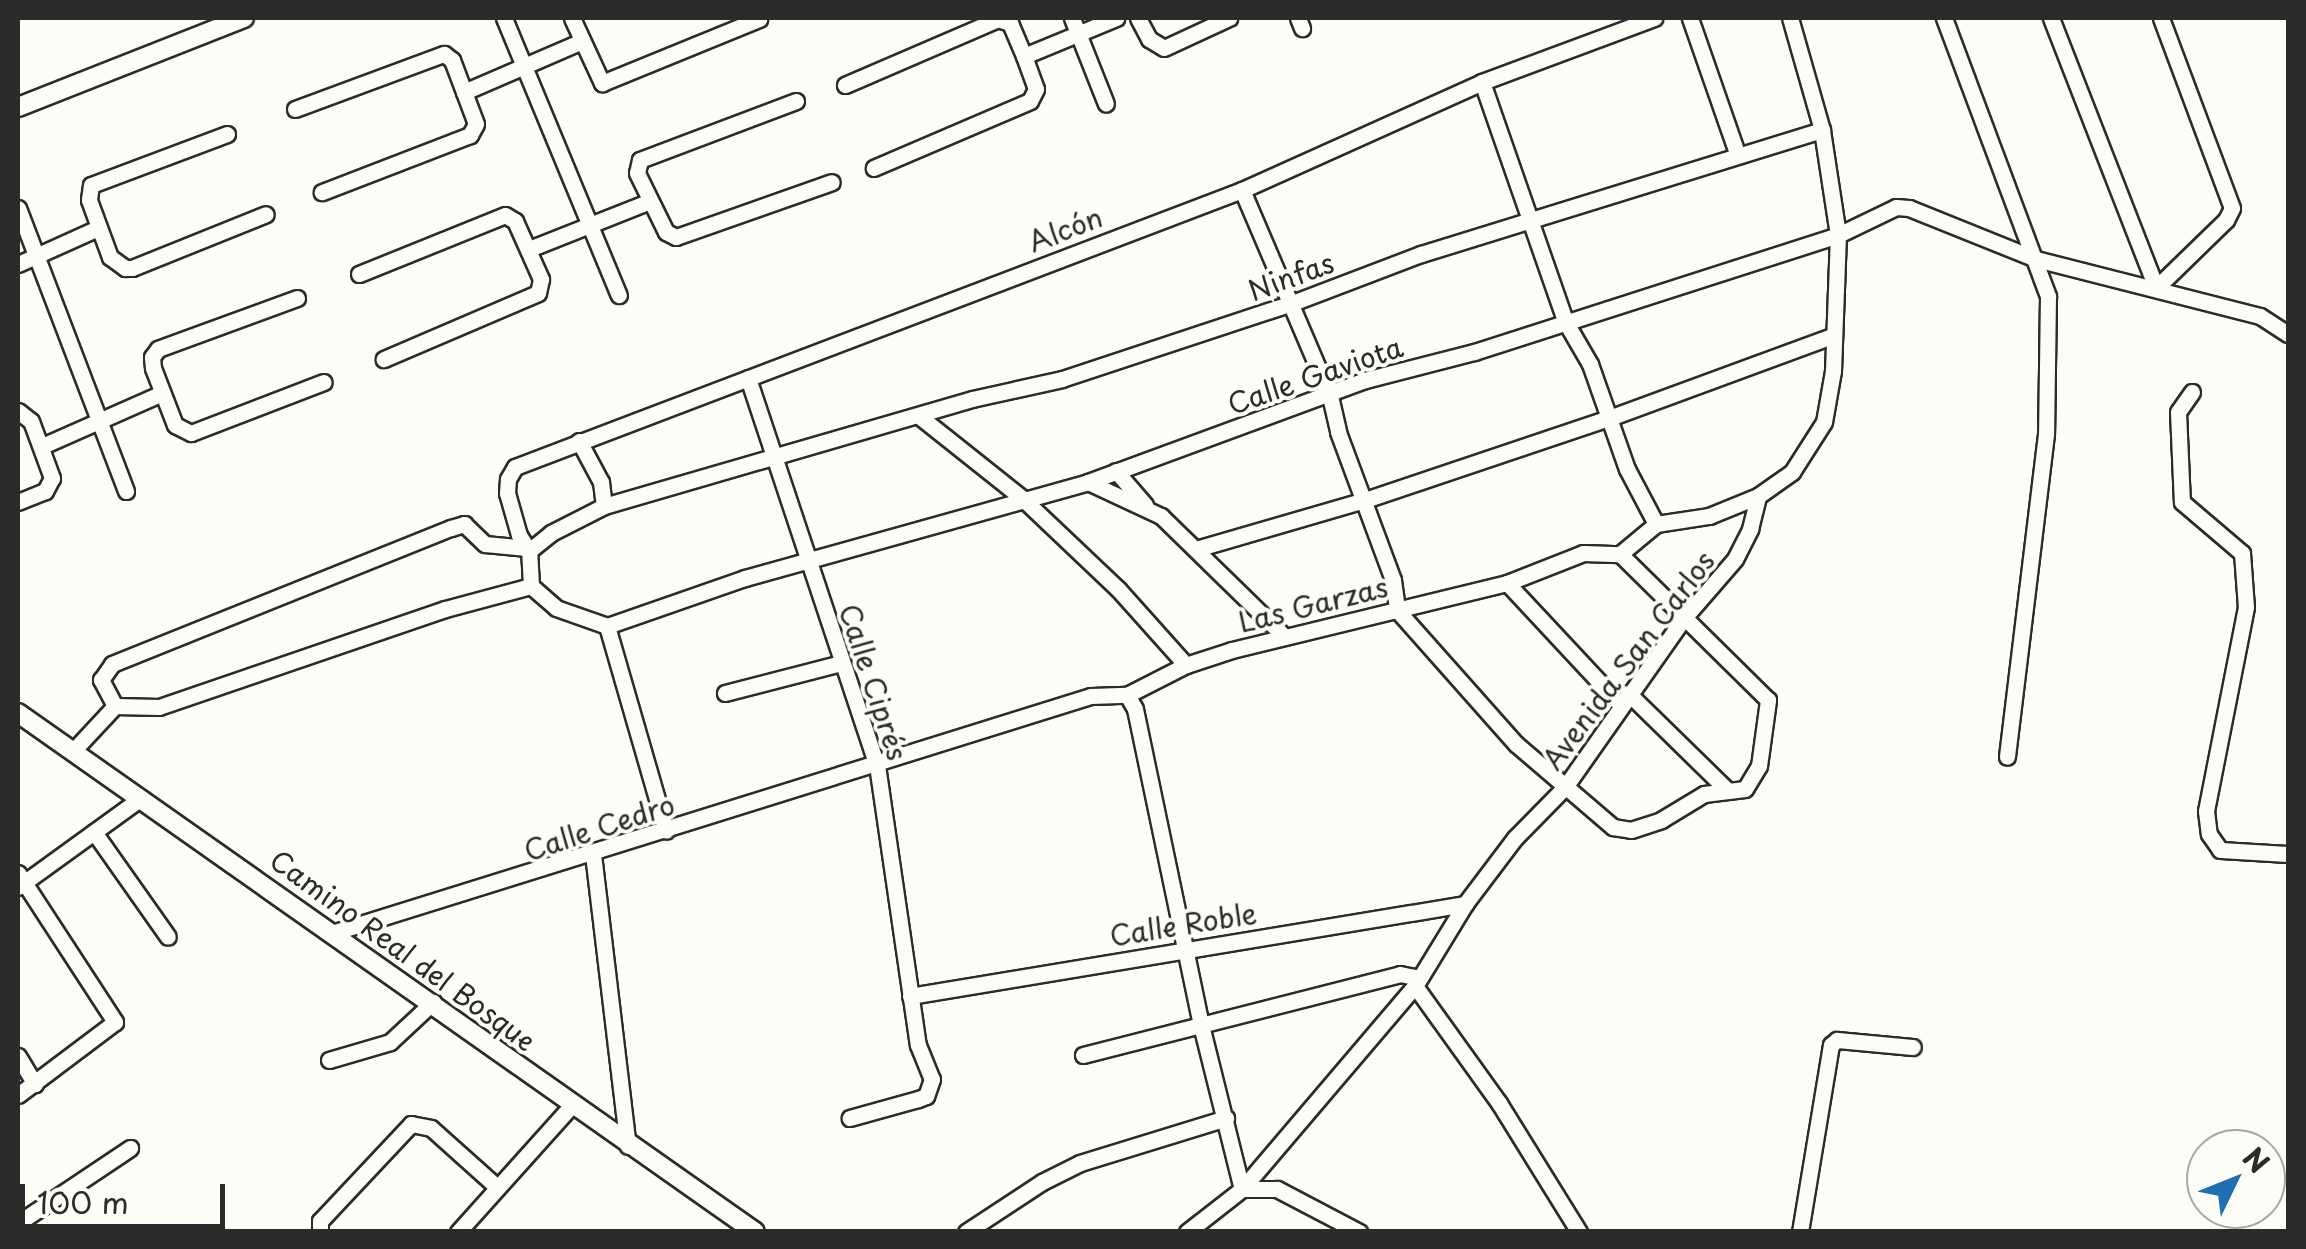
<!DOCTYPE html>
<html>
<head>
<meta charset="utf-8">
<style>
	body { margin:0 }
	#map { position:relative; width:2306px; height:1249px; overflow:hidden; background:#fdfcf7; font-family:"Playpen Sans",sans-serif }
	div>[style] { position:absolute }
	.roads { filter:drop-shadow(2px 0 #2b2b2b) drop-shadow(-2px 0 #2b2b2b) drop-shadow(0 2px #2b2b2b) drop-shadow(0 -2px #2b2b2b) }
	.minor>* { height:15px; margin:-7.5px; padding:0 7.5px; transform-origin:7.5px; border-radius:7.5px; background:#fdfcf7 }
	.tertiary>* { height:18px; margin:-9px; padding:0 9px; transform-origin:9px; border-radius:9px; background:#fdfcf7 }
	span { translate:-50% -50%; white-space:nowrap; text-align:center; line-height:1.15; -webkit-text-stroke:8px #fdfcf7; paint-order:stroke }
	.street-label { font-size:28px; color:#2b2b2b }
	.frame { position:absolute; inset:0; border:20px solid #2b2b2b; pointer-events:none }
	.north { position:absolute; left:2186px; top:1129px; width:100px; height:100px; box-sizing:border-box; background:#fdfcf7; border:2px solid #a9a8a5; border-radius:50%; rotate:47deg; font-size:28px; font-weight:700; line-height:40px; text-align:center; color:#2b2b2b }
	.north::after { content:''; display:block; margin:auto; width:35px; height:45px; background:#1f6fb2; clip-path:polygon(50% 0,100% 100%,50% 72%,0 100%) }
	.scale { position:absolute; left:20px; top:1184px; width:205px; height:45px; box-sizing:border-box; border:5px solid #2b2b2b; border-top:0; padding-left:12px; font-size:30px; line-height:35px; white-space:nowrap; color:#2b2b2b; -webkit-text-stroke:8px #fdfcf7; paint-order:stroke }
</style>
</head>
<body>
<div id="map">
	<div class="roads">
		<div class="minor">
			<i style="left:504px;top:18px;width:300px;rotate:67.5deg"></i>
			<i style="left:572px;top:18px;width:72px;rotate:65.2deg"></i>
			<i style="left:602px;top:83px;width:170px;rotate:-22.2deg"></i>
			<i style="left:1072px;top:18px;width:92px;rotate:68.4deg"></i>
			<i style="left:1138px;top:18px;width:24px;rotate:62deg"></i>
			<i style="left:1149px;top:39px;width:17px;rotate:31deg"></i>
			<i style="left:1164px;top:48px;width:72px;rotate:-24.8deg"></i>
			<i style="left:1298px;top:18px;width:11px;rotate:68deg"></i>
			<i style="left:1690px;top:18px;width:143px;rotate:70.8deg"></i>
			<i style="left:1944px;top:18px;width:297px;rotate:69.5deg"></i>
			<i style="left:2048px;top:296px;width:138px;rotate:90.8deg"></i>
			<i style="left:2046px;top:434px;width:325px;rotate:96.9deg"></i>
			<i style="left:2051px;top:18px;width:290px;rotate:68.7deg"></i>
			<i style="left:2156px;top:288px;width:98px;rotate:-44.2deg"></i>
			<i style="left:2226px;top:220px;width:13px;rotate:-63deg"></i>
			<i style="left:2232px;top:208px;width:203px;rotate:-110.5deg"></i>
			<i style="left:1024px;top:56px;width:100px;rotate:-22.4deg"></i>
			<i style="left:1482px;top:82px;width:253px;rotate:70.8deg"></i>
			<i style="left:1565px;top:321px;width:50px;rotate:59.8deg"></i>
			<i style="left:1590px;top:364px;width:111px;rotate:70.6deg"></i>
			<i style="left:1627px;top:469px;width:62px;rotate:62.2deg"></i>
			<i style="left:845px;top:85px;width:167px;rotate:-23.3deg"></i>
			<i style="left:998px;top:19px;width:13px;rotate:18deg"></i>
			<i style="left:1010px;top:23px;width:36px;rotate:67deg"></i>
			<i style="left:1024px;top:56px;width:35px;rotate:70deg"></i>
			<i style="left:1036px;top:89px;width:13px;rotate:117deg"></i>
			<i style="left:1030px;top:101px;width:170px;rotate:156.8deg"></i>
			<i style="left:464px;top:92px;width:129px;rotate:-23.4deg"></i>
			<i style="left:796px;top:101px;width:167px;rotate:159.3deg"></i>
			<i style="left:640px;top:160px;width:13px;rotate:103deg"></i>
			<i style="left:637px;top:173px;width:66px;rotate:63.8deg"></i>
			<i style="left:666px;top:232px;width:11px;rotate:27deg"></i>
			<i style="left:676px;top:237px;width:165px;rotate:-19.4deg"></i>
			<i style="left:295px;top:109px;width:159px;rotate:-20.3deg"></i>
			<i style="left:444px;top:54px;width:10px;rotate:37deg"></i>
			<i style="left:452px;top:60px;width:68px;rotate:69.4deg"></i>
			<i style="left:476px;top:124px;width:13px;rotate:119deg"></i>
			<i style="left:470px;top:135px;width:159px;rotate:158.9deg"></i>
			<i style="left:227px;top:134px;width:145px;rotate:159.4deg"></i>
			<i style="left:91px;top:185px;width:15px;rotate:98deg"></i>
			<i style="left:89px;top:200px;width:61px;rotate:69.8deg"></i>
			<i style="left:110px;top:257px;width:19px;rotate:36deg"></i>
			<i style="left:125px;top:268px;width:7px"></i>
			<i style="left:132px;top:268px;width:144px;rotate:-21.9deg"></i>
			<i style="left:1242px;top:190px;width:224px;rotate:66.9deg"></i>
			<i style="left:1330px;top:396px;width:37px;rotate:77deg"></i>
			<i style="left:1338px;top:432px;width:158px;rotate:69.6deg"></i>
			<i style="left:1393px;top:580px;width:30px;rotate:82deg"></i>
			<i style="left:1397px;top:610px;width:179px;rotate:48.4deg"></i>
			<i style="left:1516px;top:744px;width:128px;rotate:40.6deg"></i>
			<i style="left:1613px;top:827px;width:18px;rotate:9deg"></i>
			<i style="left:1631px;top:830px;width:32px;rotate:-18deg"></i>
			<i style="left:1661px;top:820px;width:50px;rotate:-31.2deg"></i>
			<i style="left:1704px;top:794px;width:41px;rotate:-7deg"></i>
			<i style="left:1745px;top:789px;width:27px;rotate:-59deg"></i>
			<i style="left:1759px;top:766px;width:67px;rotate:-82.2deg"></i>
			<i style="left:1768px;top:700px;width:208px;rotate:-135.4deg"></i>
			<i style="left:18px;top:208px;width:303px;rotate:69.1deg"></i>
			<i style="left:529px;top:249px;width:130px;rotate:-21.6deg"></i>
			<i style="left:18px;top:264px;width:88px;rotate:-24.2deg"></i>
			<i style="left:359px;top:274px;width:157px;rotate:-22deg"></i>
			<i style="left:505px;top:215px;width:12px;rotate:31deg"></i>
			<i style="left:515px;top:221px;width:64px;rotate:65.9deg"></i>
			<i style="left:541px;top:279px;width:14px;rotate:102deg"></i>
			<i style="left:538px;top:293px;width:168px;rotate:156.8deg"></i>
			<i style="left:297px;top:298px;width:148px;rotate:159.9deg"></i>
			<i style="left:158px;top:349px;width:10px;rotate:127deg"></i>
			<i style="left:152px;top:357px;width:11px;rotate:85deg"></i>
			<i style="left:153px;top:368px;width:61px;rotate:68.9deg"></i>
			<i style="left:175px;top:425px;width:18px;rotate:27deg"></i>
			<i style="left:191px;top:433px;width:142px;rotate:-21deg"></i>
			<i style="left:748px;top:378px;width:408px;rotate:71.6deg"></i>
			<i style="left:877px;top:765px;width:283px;rotate:81.7deg"></i>
			<i style="left:918px;top:1045px;width:37px;rotate:68deg"></i>
			<i style="left:932px;top:1079px;width:18px;rotate:109deg"></i>
			<i style="left:926px;top:1096px;width:9px;rotate:159deg"></i>
			<i style="left:918px;top:1099px;width:71px;rotate:164.4deg"></i>
			<i style="left:2192px;top:392px;width:24px;rotate:125deg"></i>
			<i style="left:2178px;top:412px;width:90px;rotate:87.5deg"></i>
			<i style="left:2182px;top:502px;width:79px;rotate:40.4deg"></i>
			<i style="left:2242px;top:553px;width:54px;rotate:85.8deg"></i>
			<i style="left:2246px;top:607px;width:208px;rotate:101.1deg"></i>
			<i style="left:2206px;top:811px;width:23px;rotate:83deg"></i>
			<i style="left:2209px;top:834px;width:19px;rotate:55deg"></i>
			<i style="left:2220px;top:850px;width:68px;rotate:3.4deg"></i>
			<i style="left:18px;top:411px;width:16px;rotate:38deg"></i>
			<i style="left:31px;top:421px;width:61px;rotate:69.8deg"></i>
			<i style="left:52px;top:478px;width:15px;rotate:118deg"></i>
			<i style="left:45px;top:491px;width:29px;rotate:158deg"></i>
			<i style="left:919px;top:416px;width:132px;rotate:38.5deg"></i>
			<i style="left:1022px;top:498px;width:132px;rotate:43.5deg"></i>
			<i style="left:1118px;top:589px;width:102px;rotate:48.2deg"></i>
			<i style="left:579px;top:441px;width:47px;rotate:61.8deg"></i>
			<i style="left:601px;top:482px;width:24px;rotate:83deg"></i>
			<i style="left:42px;top:446px;width:131px;rotate:-23.8deg"></i>
			<i style="left:1116px;top:471px;width:45px;rotate:49.5deg"></i>
			<i style="left:1088px;top:482px;width:81px;rotate:25deg"></i>
			<i style="left:1161px;top:516px;width:173px;rotate:44.3deg"></i>
			<i style="left:1196px;top:549px;width:176px;rotate:-16.2deg"></i>
			<i style="left:1365px;top:500px;width:257px;rotate:-18.6deg"></i>
			<i style="left:1609px;top:418px;width:238px;rotate:-20.2deg"></i>
			<i style="left:529px;top:551px;width:19px;rotate:-122deg"></i>
			<i style="left:519px;top:535px;width:44px;rotate:-105.9deg"></i>
			<i style="left:507px;top:493px;width:14px;rotate:-86deg"></i>
			<i style="left:508px;top:479px;width:14px;rotate:-60deg"></i>
			<i style="left:515px;top:467px;width:778px;rotate:-20.86deg"></i>
			<i style="left:1242px;top:190px;width:263px;rotate:-24.2deg"></i>
			<i style="left:1482px;top:82px;width:184px;rotate:-20.4deg"></i>
			<i style="left:1507px;top:583px;width:166px;rotate:47deg"></i>
			<i style="left:531px;top:586px;width:35px;rotate:-93deg"></i>
			<i style="left:529px;top:551px;width:28px;rotate:-39deg"></i>
			<i style="left:551px;top:533px;width:59px;rotate:-27deg"></i>
			<i style="left:604px;top:506px;width:383px;rotate:-16.2deg"></i>
			<i style="left:972px;top:399px;width:92px;rotate:-12.5deg"></i>
			<i style="left:1062px;top:379px;width:242px;rotate:-18.3deg"></i>
			<i style="left:1292px;top:303px;width:138px;rotate:-20.8deg"></i>
			<i style="left:1421px;top:254px;width:420px;rotate:-17.2deg"></i>
			<i style="left:531px;top:586px;width:33px;rotate:41deg"></i>
			<i style="left:556px;top:608px;width:54px;rotate:19.4deg"></i>
			<i style="left:607px;top:626px;width:146px;rotate:-19.2deg"></i>
			<i style="left:745px;top:578px;width:356px;rotate:-15.6deg"></i>
			<i style="left:1088px;top:482px;width:295px;rotate:-20.2deg"></i>
			<i style="left:1365px;top:380px;width:113px;rotate:-14.4deg"></i>
			<i style="left:1474px;top:352px;width:382px;rotate:-17.8deg"></i>
			<i style="left:1838px;top:235px;width:64px;rotate:-25.8deg"></i>
			<i style="left:1896px;top:207px;width:13px;rotate:4deg"></i>
			<i style="left:1909px;top:208px;width:137px;rotate:21.9deg"></i>
			<i style="left:2036px;top:259px;width:231px;rotate:14.3deg"></i>
			<i style="left:2260px;top:316px;width:33px;rotate:33deg"></i>
			<i style="left:607px;top:626px;width:213px;rotate:73.9deg"></i>
			<i style="left:725px;top:693px;width:120px;rotate:-14.5deg"></i>
			<i style="left:1628px;top:693px;width:140px;rotate:44.4deg"></i>
			<i style="left:1127px;top:695px;width:16px;rotate:60deg"></i>
			<i style="left:1135px;top:709px;width:323px;rotate:78.2deg"></i>
			<i style="left:1201px;top:1025px;width:169px;rotate:76deg"></i>
			<i style="left:1242px;top:1189px;width:35px"></i>
			<i style="left:1277px;top:1189px;width:93px;rotate:27.7deg"></i>
			<i style="left:115px;top:706px;width:44px;rotate:1.3deg"></i>
			<i style="left:159px;top:707px;width:302px;rotate:-18.9deg"></i>
			<i style="left:445px;top:609px;width:89px;rotate:-15deg"></i>
			<i style="left:73px;top:751px;width:62px;rotate:-47deg"></i>
			<i style="left:115px;top:706px;width:30px;rotate:-118deg"></i>
			<i style="left:101px;top:680px;width:19px;rotate:-55deg"></i>
			<i style="left:112px;top:664px;width:365px;rotate:-21.9deg"></i>
			<i style="left:451px;top:528px;width:14px;rotate:-17deg"></i>
			<i style="left:464px;top:524px;width:29px;rotate:44deg"></i>
			<i style="left:485px;top:544px;width:42px;rotate:5.4deg"></i>
			<i style="left:94px;top:832px;width:128px;rotate:54.8deg"></i>
			<i style="left:593px;top:854px;width:294px;rotate:83.2deg"></i>
			<i style="left:18px;top:873px;width:178px;rotate:56.9deg"></i>
			<i style="left:115px;top:1022px;width:121px;rotate:143deg"></i>
			<i style="left:18px;top:887px;width:152px;rotate:-35.9deg"></i>
			<i style="left:335px;top:932px;width:792px;rotate:-17.34deg"></i>
			<i style="left:1091px;top:696px;width:36px;rotate:-2deg"></i>
			<i style="left:1127px;top:695px;width:66px;rotate:-27deg"></i>
			<i style="left:1186px;top:665px;width:48px;rotate:-18.1deg"></i>
			<i style="left:1232px;top:650px;width:283px;rotate:-13.7deg"></i>
			<i style="left:1507px;top:583px;width:82px;rotate:-21.5deg"></i>
			<i style="left:1583px;top:553px;width:37px;rotate:2deg"></i>
			<i style="left:1620px;top:554px;width:47px;rotate:-39.8deg"></i>
			<i style="left:1656px;top:524px;width:54px;rotate:-8.6deg"></i>
			<i style="left:1709px;top:516px;width:53px;rotate:-22.2deg"></i>
			<i style="left:1415px;top:986px;width:144px;rotate:54.3deg"></i>
			<i style="left:1499px;top:1103px;width:152px;rotate:58.2deg"></i>
			<i style="left:910px;top:996px;width:563px;rotate:-9.41deg"></i>
			<i style="left:1083px;top:1055px;width:327px;rotate:-14.3deg"></i>
			<i style="left:1400px;top:974px;width:19px;rotate:12deg"></i>
			<i style="left:18px;top:1056px;width:33px;rotate:59deg"></i>
			<i style="left:329px;top:1060px;width:64px;rotate:-16.4deg"></i>
			<i style="left:390px;top:1042px;width:59px;rotate:-42.9deg"></i>
			<i style="left:18px;top:1223px;width:135px;rotate:-33.8deg"></i>
			<i style="left:320px;top:1232px;width:11px;rotate:-90deg"></i>
			<i style="left:320px;top:1221px;width:133px;rotate:-46.8deg"></i>
			<i style="left:411px;top:1124px;width:20px;rotate:11deg"></i>
			<i style="left:431px;top:1128px;width:89px;rotate:41.8deg"></i>
			<i style="left:458px;top:1232px;width:169px;rotate:-48.1deg"></i>
			<i style="left:966px;top:1232px;width:91px;rotate:-33.3deg"></i>
			<i style="left:1042px;top:1182px;width:42px;rotate:-26.6deg"></i>
			<i style="left:1080px;top:1163px;width:153px;rotate:-17.1deg"></i>
			<i style="left:1187px;top:1232px;width:70px;rotate:-38deg"></i>
			<i style="left:1242px;top:1189px;width:267px;rotate:-49.6deg"></i>
			<i style="left:1415px;top:986px;width:96px;rotate:-58.6deg"></i>
			<i style="left:1465px;top:904px;width:83px;rotate:-52.9deg"></i>
			<i style="left:1515px;top:838px;width:71px;rotate:-45.6deg"></i>
			<i style="left:1565px;top:787px;width:205px;rotate:-54.9deg"></i>
			<i style="left:1683px;top:619px;width:79px;rotate:-49.1deg"></i>
			<i style="left:1735px;top:559px;width:34px;rotate:-63deg"></i>
			<i style="left:1750px;top:529px;width:34px;rotate:-76deg"></i>
			<i style="left:1758px;top:496px;width:42px;rotate:-35.2deg"></i>
			<i style="left:1792px;top:472px;width:59px;rotate:-57.4deg"></i>
			<i style="left:1824px;top:422px;width:52px;rotate:-80deg"></i>
			<i style="left:1833px;top:371px;width:136px;rotate:-87.9deg"></i>
			<i style="left:1838px;top:235px;width:106px;rotate:-98.7deg"></i>
			<i style="left:1822px;top:130px;width:116px;rotate:-105.9deg"></i>
			<i style="left:1800px;top:1232px;width:190px;rotate:-80.6deg"></i>
			<i style="left:1831px;top:1045px;width:8px;rotate:-40deg"></i>
			<i style="left:1837px;top:1040px;width:76px;rotate:5.3deg"></i>
		</div>
		<div class="tertiary">
			<i style="left:18px;top:107px;width:243px;rotate:-21.5deg"></i>
			<i style="left:18px;top:713px;width:901px;rotate:35.15deg"></i>
		</div>
	</div>
	<div class="street-label">
		<span style="left:1065px;top:229px;rotate:-21deg">Alcón</span>
		<span style="left:1291px;top:276px;rotate:-20deg">Ninfas</span>
		<span style="left:1315px;top:375px;rotate:-19deg">Calle Gaviota</span>
		<span style="left:1313px;top:604px;rotate:-14deg">Las Garzas</span>
		<span style="left:1628px;top:660px;rotate:-53deg">Avenida San Carlos</span>
		<span style="left:874px;top:682px;rotate:72deg">Calle Ciprés</span>
		<span style="left:599px;top:827px;rotate:-18deg">Calle Cedro</span>
		<span style="left:1183px;top:924px;rotate:-9deg">Calle Roble</span>
		<span style="left:403px;top:950px;rotate:36deg">Camino Real del Bosque</span>
	</div>
	<div class="frame"></div>
	<div class="north">N</div>
	<div class="scale">100 m</div>
</div>
</body>
</html>
